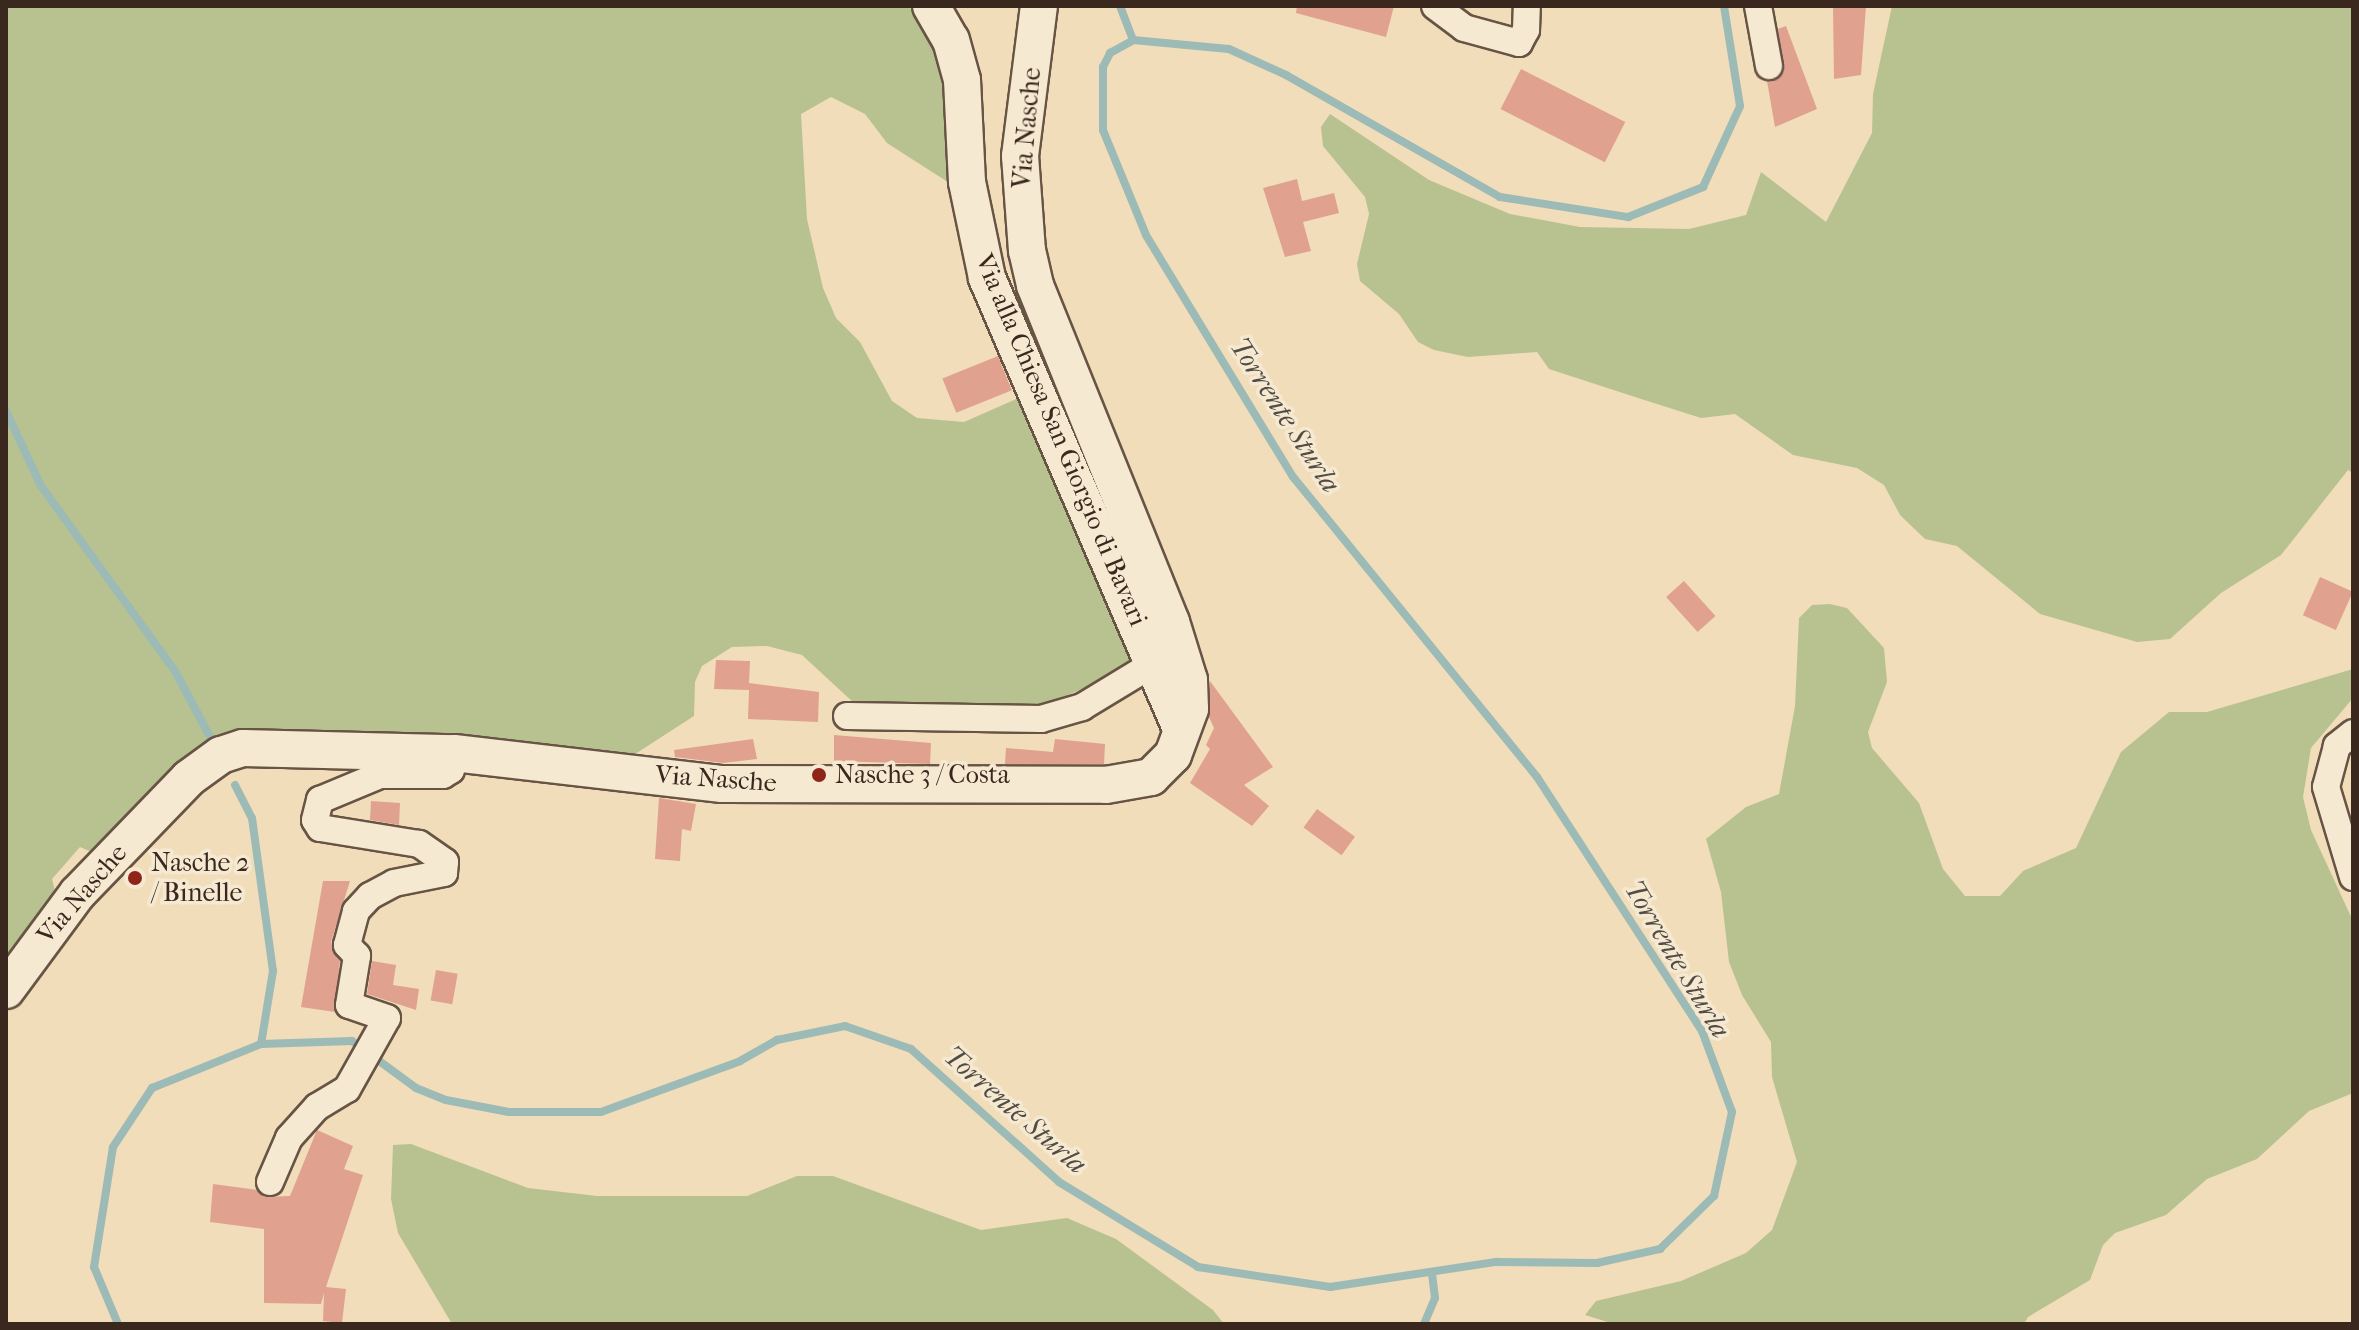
<!DOCTYPE html>
<html>
<head>
<meta charset="utf-8">
<style>
	body { margin:0 }
	#map { position:relative; width:2359px; height:1330px; overflow:hidden; background:#f1ddb9; font-family:"IM FELL French Canon",serif }
	div>[style] { position:absolute }
	.green>* { inset:0; background:#b8c291 }
	.stream>* { height:8px; margin:-4px; padding:0 4px; transform-origin:4px; border-radius:4px; background:#9cbab6 }
	.building>* { inset:0; background:#e0a18f; transform-origin:0 0 }
	.roads { filter:drop-shadow(2px 0 #685445) drop-shadow(-2px 0 #685445) drop-shadow(0 2px #685445) drop-shadow(0 -2px #685445) }
	.street>* { height:26px; margin:-13px; padding:0 13px; transform-origin:13px; border-radius:13px; background:#f6e9d2 }
	.secondary>* { height:36px; margin:-18px; padding:0 18px; transform-origin:18px; border-radius:18px; background:#f6e9d2 }
	.dots>* { width:22px; height:22px; translate:-50% -50%; box-sizing:border-box; border:4px solid #f6e9d2; border-radius:50% }
	span { translate:-50% -50%; white-space:nowrap; text-align:center; line-height:1.15; -webkit-text-stroke:7px #f6e9d2; paint-order:stroke }
	.street-label { font-size:26px; color:#3a271e }
	.poi-label { font-size:26px; color:#3a271e }
	.left { translate:0 -50%; text-align:left }
	.water-label { font-size:28px; color:#524c44; font-style:italic }
	.frame { position:absolute; inset:0; border:8px solid #3a271e; pointer-events:none }
</style>
</head>
<body>
<div id="map">
	<div class="green">
		<i style="clip-path:polygon(6px 6px,908px 6px,928px 28px,948px 87px,954px 186px,887px 143px,865px 114px,831px 97px,801px 114px,807px 219px,823px 288px,836px 318px,860px 342px,892px 401px,917px 418px,964px 422px,1021px 397px,1134px 666px,1043px 706px,943px 711px,854px 703px,802px 655px,767px 646px,732px 647px,702px 666px,695px 682px,694px 716px,629px 758px,252px 729px,209px 745px,96px 854px,80px 847px,52px 879px,55px 891px,6px 969px)"></i>
		<i style="clip-path:polygon(1892px 6px,2353px 6px,2353px 473px,2348px 470px,2281px 555px,2221px 593px,2170px 639px,2137px 642px,2040px 614px,1957px 546px,1925px 539px,1900px 515px,1884px 485px,1857px 468px,1793px 455px,1735px 414px,1701px 418px,1635px 397px,1549px 369px,1537px 352px,1468px 357px,1434px 350px,1418px 342px,1399px 314px,1360px 281px,1357px 264px,1369px 214px,1365px 197px,1323px 146px,1321px 127px,1330px 114px,1429px 180px,1510px 214px,1580px 227px,1689px 229px,1746px 215px,1761px 172px,1826px 222px,1872px 133px,1873px 94px)"></i>
		<i style="clip-path:polygon(1830px 604px,1847px 608px,1884px 648px,1887px 682px,1868px 732px,1872px 748px,1919px 803px,1943px 869px,1965px 896px,2000px 896px,2023px 871px,2076px 848px,2121px 752px,2169px 712px,2207px 712px,2353px 669px,2353px 698px,2311px 748px,2303px 797px,2311px 830px,2353px 921px,2353px 1093px,2309px 1111px,2257px 1159px,2207px 1179px,2166px 1215px,2115px 1233px,2103px 1245px,2090px 1280px,2028px 1317px,2024px 1324px,1614px 1324px,1585px 1315px,1596px 1301px,1681px 1281px,1746px 1253px,1772px 1230px,1797px 1162px,1772px 1077px,1771px 1042px,1742px 995px,1729px 962px,1721px 892px,1706px 839px,1746px 807px,1779px 794px,1795px 706px,1799px 618px,1812px 605px)"></i>
		<i style="clip-path:polygon(411px 1144px,528px 1188px,597px 1196px,747px 1196px,797px 1176px,833px 1176px,981px 1230px,1067px 1218px,1116px 1239px,1213px 1310px,1224px 1324px,452px 1324px,398px 1233px,391px 1199px,393px 1145px)"></i>
	</div>
	<div class="stream">
		<i style="left:1120px;top:6px;width:36px;rotate:69deg"></i>
		<i style="left:6px;top:411px;width:83px;rotate:65deg"></i>
		<i style="left:41px;top:486px;width:228px;rotate:54.1deg"></i>
		<i style="left:175px;top:671px;width:87px;rotate:62deg"></i>
		<i style="left:235px;top:785px;width:37px;rotate:63deg"></i>
		<i style="left:252px;top:818px;width:154px;rotate:82.2deg"></i>
		<i style="left:273px;top:971px;width:74px;rotate:99.3deg"></i>
		<i style="left:118px;top:1324px;width:62px;rotate:-112.8deg"></i>
		<i style="left:94px;top:1267px;width:121px;rotate:-81deg"></i>
		<i style="left:113px;top:1147px;width:71px;rotate:-56.5deg"></i>
		<i style="left:152px;top:1088px;width:118px;rotate:-22deg"></i>
		<i style="left:261px;top:1044px;width:91px;rotate:-1.9deg"></i>
		<i style="left:352px;top:1041px;width:79px;rotate:36.3deg"></i>
		<i style="left:416px;top:1088px;width:32px;rotate:22deg"></i>
		<i style="left:446px;top:1100px;width:64px;rotate:10.8deg"></i>
		<i style="left:509px;top:1112px;width:92px"></i>
		<i style="left:601px;top:1112px;width:148px;rotate:-20.1deg"></i>
		<i style="left:740px;top:1061px;width:43px;rotate:-29.6deg"></i>
		<i style="left:777px;top:1040px;width:69px;rotate:-11.6deg"></i>
		<i style="left:845px;top:1026px;width:70px;rotate:19.2deg"></i>
		<i style="left:911px;top:1049px;width:199px;rotate:41.9deg"></i>
		<i style="left:1059px;top:1182px;width:163px;rotate:31.4deg"></i>
		<i style="left:1198px;top:1267px;width:134px;rotate:8.6deg"></i>
		<i style="left:1330px;top:1287px;width:168px;rotate:-8.6deg"></i>
		<i style="left:1496px;top:1262px;width:101px;rotate:0.6deg"></i>
		<i style="left:1597px;top:1263px;width:65px;rotate:-12.5deg"></i>
		<i style="left:1660px;top:1249px;width:76px;rotate:-44.5deg"></i>
		<i style="left:1714px;top:1196px;width:86px;rotate:-77.9deg"></i>
		<i style="left:1732px;top:1112px;width:86px;rotate:-110.3deg"></i>
		<i style="left:1702px;top:1031px;width:303px;rotate:-123deg"></i>
		<i style="left:1537px;top:777px;width:387px;rotate:-129.1deg"></i>
		<i style="left:1293px;top:477px;width:283px;rotate:-121.3deg"></i>
		<i style="left:1146px;top:235px;width:113px;rotate:-112.3deg"></i>
		<i style="left:1103px;top:130px;width:63px;rotate:-90deg"></i>
		<i style="left:1103px;top:67px;width:16px;rotate:-63deg"></i>
		<i style="left:1110px;top:53px;width:26px;rotate:-29deg"></i>
		<i style="left:1133px;top:40px;width:96px;rotate:5.4deg"></i>
		<i style="left:1229px;top:49px;width:63px;rotate:24.5deg"></i>
		<i style="left:1286px;top:75px;width:246px;rotate:29.7deg"></i>
		<i style="left:1500px;top:197px;width:130px;rotate:8.9deg"></i>
		<i style="left:1628px;top:217px;width:81px;rotate:-21.8deg"></i>
		<i style="left:1703px;top:187px;width:89px;rotate:-65.4deg"></i>
		<i style="left:1740px;top:106px;width:101px;rotate:-99.1deg"></i>
		<i style="left:1424px;top:1324px;width:28px;rotate:-67deg"></i>
		<i style="left:1435px;top:1298px;width:25px;rotate:-97deg"></i>
	</div>
	<div class="building">
		<i style="clip-path:polygon(1297px 6px,1394px 6px,1386px 37px,1296px 13px)"></i>
		<i style="clip-path:polygon(1833px 6px,1866px 6px,1861px 75px,1834px 79px)"></i>
		<i style="clip-path:polygon(1786px 26px,1817px 109px,1775px 127px,1767px 81px,1784px 71px,1778px 29px)"></i>
		<i style="left:1521px;top:69px;width:117px;height:45px;rotate:27deg"></i>
		<i style="clip-path:polygon(1297px 179px,1302px 201px,1334px 193px,1339px 213px,1303px 222px,1311px 251px,1285px 257px,1263px 188px)"></i>
		<i style="left:998px;top:356px;width:37px;height:60px;rotate:68deg"></i>
		<i style="left:2320px;top:577px;width:36px;height:42px;rotate:24deg"></i>
		<i style="left:1684px;top:581px;width:47px;height:24px;rotate:48deg"></i>
		<i style="clip-path:polygon(716px 660px,750px 661px,749px 683px,819px 692px,818px 722px,748px 719px,749px 690px,714px 689px)"></i>
		<i style="clip-path:polygon(1210px 681px,1273px 767px,1244px 785px,1269px 806px,1252px 826px,1190px 783px,1210px 749px,1206px 745px,1214px 728px,1209px 717px)"></i>
		<i style="clip-path:polygon(834px 735px,931px 743px,930px 764px,834px 761px)"></i>
		<i style="clip-path:polygon(753px 739px,757px 759px,723px 763px,675px 757px,674px 750px)"></i>
		<i style="clip-path:polygon(1055px 739px,1105px 744px,1104px 764px,1005px 764px,1006px 748px,1053px 752px)"></i>
		<i style="clip-path:polygon(659px 798px,696px 804px,691px 831px,682px 829px,680px 861px,655px 859px)"></i>
		<i style="clip-path:polygon(371px 801px,400px 803px,399px 825px,370px 820px)"></i>
		<i style="left:1317px;top:809px;width:47px;height:23px;rotate:36deg"></i>
		<i style="clip-path:polygon(323px 881px,350px 881px,331px 942px,340px 961px,335px 1012px,301px 1007px)"></i>
		<i style="clip-path:polygon(372px 961px,396px 965px,393px 985px,419px 989px,416px 1010px,367px 994px)"></i>
		<i style="left:436px;top:970px;width:22px;height:31px;rotate:10deg"></i>
		<i style="clip-path:polygon(317px 1130px,353px 1146px,344px 1169px,363px 1175px,326px 1287px,346px 1289px,342px 1323px,323px 1321px,324px 1293px,321px 1304px,264px 1303px,264px 1229px,210px 1222px,213px 1184px,257px 1190px,264px 1197px,290px 1196px)"></i>
	</div>
	<div class="roads">
		<div class="street">
			<i style="left:1435px;top:6px;width:36px;rotate:37deg"></i>
			<i style="left:1464px;top:28px;width:57px;rotate:15.3deg"></i>
			<i style="left:1519px;top:43px;width:15px;rotate:-62deg"></i>
			<i style="left:1526px;top:30px;width:24px;rotate:-88deg"></i>
			<i style="left:1758px;top:6px;width:61px;rotate:79.6deg"></i>
			<i style="left:847px;top:716px;width:194px;rotate:0.9deg"></i>
			<i style="left:1041px;top:719px;width:43px;rotate:-16.3deg"></i>
			<i style="left:1082px;top:707px;width:87px;rotate:-31.3deg"></i>
			<i style="left:2353px;top:733px;width:21px;rotate:141deg"></i>
			<i style="left:2337px;top:746px;width:42px;rotate:105deg"></i>
			<i style="left:2326px;top:787px;width:94px;rotate:73.3deg"></i>
			<i style="left:270px;top:1182px;width:48px;rotate:-66.6deg"></i>
			<i style="left:289px;top:1138px;width:42px;rotate:-47.9deg"></i>
			<i style="left:317px;top:1107px;width:35px;rotate:-31deg"></i>
			<i style="left:347px;top:1089px;width:81px;rotate:-60.6deg"></i>
			<i style="left:387px;top:1018px;width:40px;rotate:-161.1deg"></i>
			<i style="left:349px;top:1005px;width:50px;rotate:-80.7deg"></i>
			<i style="left:357px;top:956px;width:15px;rotate:-132deg"></i>
			<i style="left:347px;top:945px;width:35px;rotate:-75deg"></i>
			<i style="left:356px;top:911px;width:21px;rotate:-47deg"></i>
			<i style="left:370px;top:896px;width:27px;rotate:-28deg"></i>
			<i style="left:394px;top:883px;width:51px;rotate:-11.3deg"></i>
			<i style="left:444px;top:873px;width:11px;rotate:-85deg"></i>
			<i style="left:445px;top:862px;width:32px;rotate:-145deg"></i>
			<i style="left:419px;top:844px;width:100px;rotate:-170.8deg"></i>
			<i style="left:320px;top:828px;width:9px;rotate:-122deg"></i>
			<i style="left:315px;top:820px;width:21px;rotate:-76deg"></i>
			<i style="left:320px;top:800px;width:65px;rotate:-22.6deg"></i>
			<i style="left:380px;top:775px;width:63px"></i>
			<i style="left:443px;top:775px;width:9px;rotate:-32deg"></i>
			<i style="left:451px;top:770px;width:17px;rotate:-80deg"></i>
		</div>
		<div class="secondary">
			<i style="left:931px;top:6px;width:39px;rotate:60deg"></i>
			<i style="left:951px;top:40px;width:41px;rotate:74.6deg"></i>
			<i style="left:962px;top:80px;width:102px;rotate:87.2deg"></i>
			<i style="left:967px;top:182px;width:98px;rotate:78.2deg"></i>
			<i style="left:987px;top:278px;width:492px;rotate:66.7deg"></i>
			<i style="left:6px;top:990px;width:119px;rotate:-53.5deg"></i>
			<i style="left:77px;top:894px;width:161px;rotate:-46deg"></i>
			<i style="left:189px;top:778px;width:39px;rotate:-36deg"></i>
			<i style="left:221px;top:755px;width:23px;rotate:-18deg"></i>
			<i style="left:243px;top:748px;width:211px;rotate:1.4deg"></i>
			<i style="left:454px;top:753px;width:270px;rotate:6.6deg"></i>
			<i style="left:722px;top:784px;width:384px;rotate:0.1deg"></i>
			<i style="left:1106px;top:785px;width:46px;rotate:-10.1deg"></i>
			<i style="left:1151px;top:777px;width:31px;rotate:-45deg"></i>
			<i style="left:1173px;top:755px;width:49px;rotate:-69.7deg"></i>
			<i style="left:1190px;top:709px;width:29px;rotate:-92deg"></i>
			<i style="left:1189px;top:680px;width:61px;rotate:-107.2deg"></i>
			<i style="left:1171px;top:622px;width:363px;rotate:-112deg"></i>
			<i style="left:1035px;top:285px;width:35px;rotate:-103deg"></i>
			<i style="left:1027px;top:251px;width:95px;rotate:-94.2deg"></i>
			<i style="left:1020px;top:156px;width:151px;rotate:-82.8deg"></i>
		</div>
	</div>
	<div class="dots">
		<i style="left:819px;top:775px;background:#8f2418"></i>
		<i style="left:135px;top:878px;background:#8f2418"></i>
	</div>
	<div class="street-label">
		<span style="left:1027px;top:128px;rotate:-85deg">Via Nasche</span>
		<span style="left:1061px;top:440px;rotate:67deg">Via alla Chiesa San Giorgio di Bavari</span>
		<span style="left:716px;top:779px;rotate:4deg">Via Nasche</span>
		<span style="left:82px;top:894px;rotate:-49deg">Via Nasche</span>
	</div>
	<div class="poi-label">
		<span class="left" style="left:835px;top:775px">Nasche 3 / Costa</span>
		<span class="left" style="left:151px;top:878px">Nasche 2<br>/ Binelle</span>
	</div>
	<div class="water-label">
		<span style="left:1285px;top:415px;rotate:57deg">Torrente Sturla</span>
		<span style="left:1677px;top:959px;rotate:59deg">Torrente Sturla</span>
		<span style="left:1015px;top:1110px;rotate:41deg">Torrente Sturla</span>
	</div>
	<div class="frame"></div>
</div>
</body>
</html>
